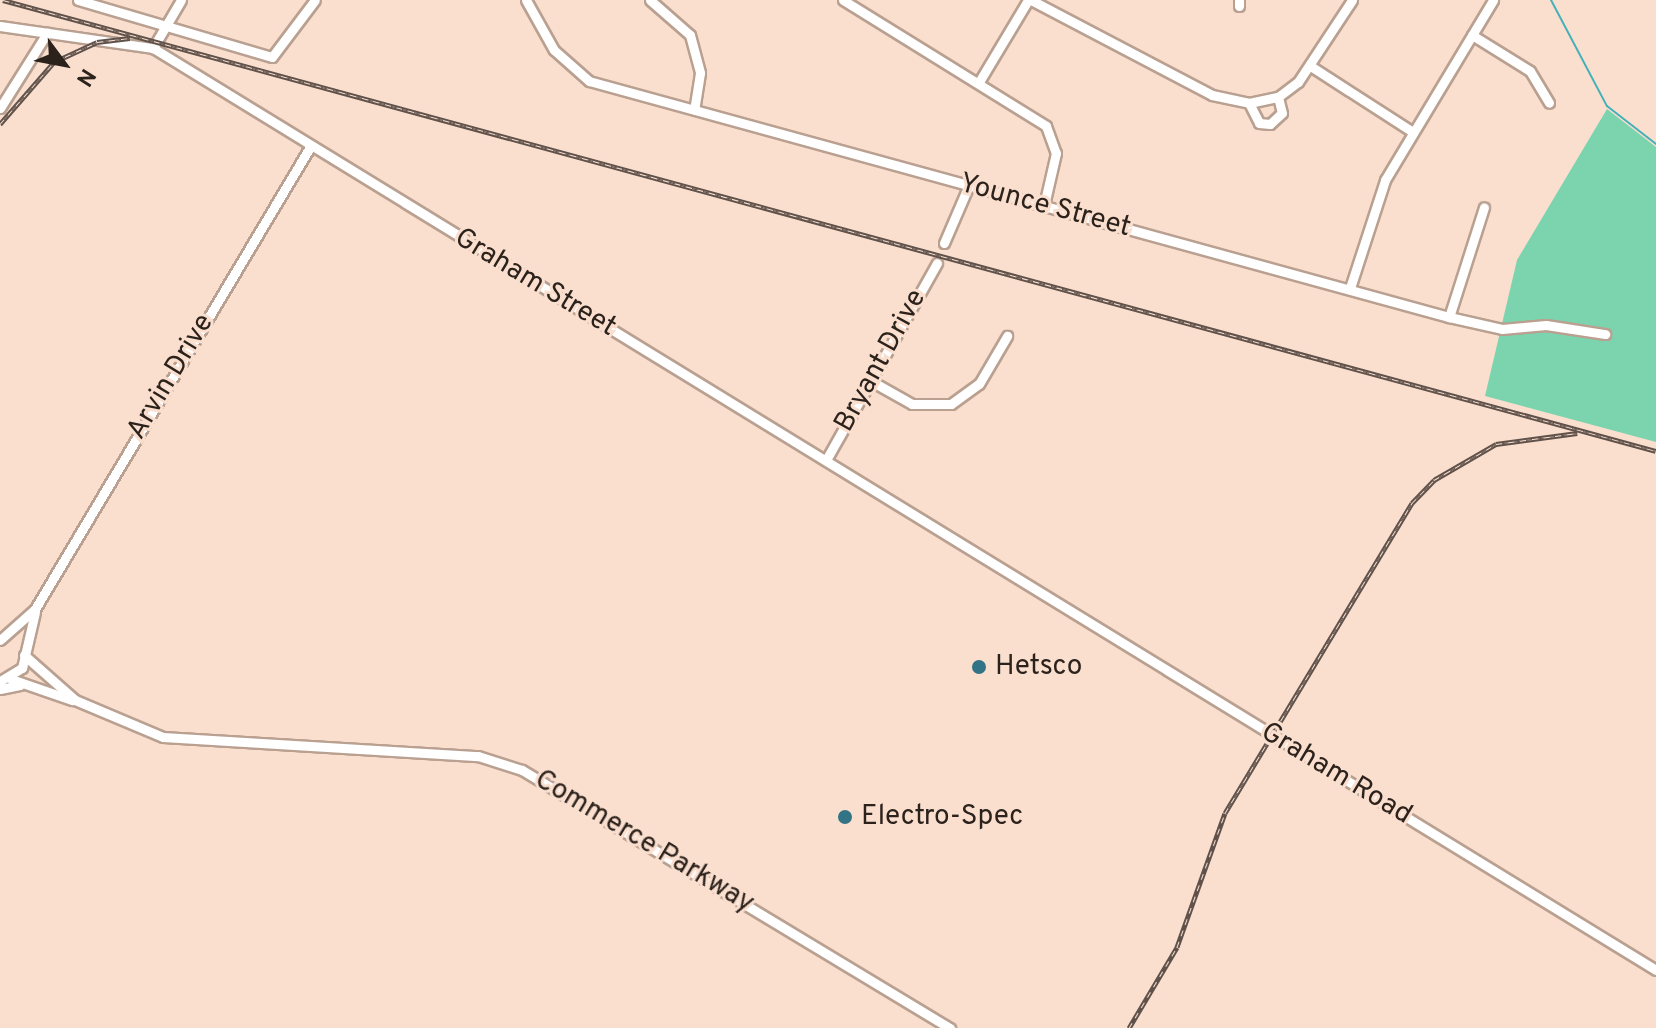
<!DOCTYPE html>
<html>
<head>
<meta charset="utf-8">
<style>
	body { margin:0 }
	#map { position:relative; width:1656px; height:1028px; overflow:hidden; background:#fadfcf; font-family:Overpass,sans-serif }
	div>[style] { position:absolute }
	.green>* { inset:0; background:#7bd4ae }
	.stream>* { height:2px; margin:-1px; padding:0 1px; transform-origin:1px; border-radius:1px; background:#45b0b9 }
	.roads { filter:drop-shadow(2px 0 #b9a090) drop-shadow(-2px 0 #b9a090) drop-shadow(0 2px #b9a090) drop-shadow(0 -2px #b9a090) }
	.minor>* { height:9px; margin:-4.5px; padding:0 4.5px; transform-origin:4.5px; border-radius:4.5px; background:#fff }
	.rail>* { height:5px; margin-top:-2.5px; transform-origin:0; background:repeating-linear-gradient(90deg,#fadfcf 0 6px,#60524a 0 12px); box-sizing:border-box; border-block:2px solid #60524a }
	.dots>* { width:22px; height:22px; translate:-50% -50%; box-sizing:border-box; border:4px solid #fadfcf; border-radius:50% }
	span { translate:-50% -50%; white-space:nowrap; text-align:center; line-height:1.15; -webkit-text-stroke:6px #fadfcf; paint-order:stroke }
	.street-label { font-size:28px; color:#2c221c }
	.poi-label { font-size:28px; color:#2c221c }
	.left { translate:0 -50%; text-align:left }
	.north { position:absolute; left:24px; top:24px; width:80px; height:80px; -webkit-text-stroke:6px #fadfcf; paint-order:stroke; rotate:122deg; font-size:22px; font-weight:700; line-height:32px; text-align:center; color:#2c221c }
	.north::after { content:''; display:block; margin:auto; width:28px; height:36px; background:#2c221c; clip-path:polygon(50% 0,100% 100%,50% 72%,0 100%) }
</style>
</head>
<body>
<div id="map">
	<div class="green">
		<i style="clip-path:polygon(1607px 109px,1656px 147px,1656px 442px,1485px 396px,1517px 260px)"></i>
	</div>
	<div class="stream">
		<i style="left:1551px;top:0;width:120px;rotate:62.2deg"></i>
		<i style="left:1607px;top:106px;width:62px;rotate:37.8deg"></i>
	</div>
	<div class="roads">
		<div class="minor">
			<i style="left:78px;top:0;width:202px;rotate:16.4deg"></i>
			<i style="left:272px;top:57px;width:71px;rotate:-53deg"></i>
			<i style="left:181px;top:0;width:56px;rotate:120.3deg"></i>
			<i style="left:153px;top:48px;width:1763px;rotate:31.53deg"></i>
			<i style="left:526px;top:0;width:57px;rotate:60.8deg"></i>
			<i style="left:554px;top:50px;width:47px;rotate:41.5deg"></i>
			<i style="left:589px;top:81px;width:892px;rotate:15.35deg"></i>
			<i style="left:1449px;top:317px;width:54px;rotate:12.8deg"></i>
			<i style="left:1502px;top:329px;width:44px;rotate:-5.2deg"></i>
			<i style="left:1546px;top:325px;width:60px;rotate:8.7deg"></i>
			<i style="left:650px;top:0;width:53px;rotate:41.2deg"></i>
			<i style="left:690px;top:35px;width:39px;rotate:75deg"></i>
			<i style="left:700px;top:73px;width:37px;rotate:99deg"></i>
			<i style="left:843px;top:0;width:239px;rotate:31.8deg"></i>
			<i style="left:1046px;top:126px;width:29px;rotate:70deg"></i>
			<i style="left:1056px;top:153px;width:53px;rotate:103deg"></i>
			<i style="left:1031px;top:0;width:204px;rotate:27.7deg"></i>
			<i style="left:1212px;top:95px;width:38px;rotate:12deg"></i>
			<i style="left:1249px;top:103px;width:30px;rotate:-12deg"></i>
			<i style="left:1278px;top:97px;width:25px;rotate:-37deg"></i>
			<i style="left:1298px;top:82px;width:98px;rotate:-56.6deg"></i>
			<i style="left:1239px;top:0;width:6px;rotate:90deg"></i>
			<i style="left:0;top:26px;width:155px;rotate:8.2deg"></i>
			<i style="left:1472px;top:35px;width:68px;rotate:31.8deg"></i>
			<i style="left:1530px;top:71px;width:37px;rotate:59deg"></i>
			<i style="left:1312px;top:67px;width:120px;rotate:32.8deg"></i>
			<i style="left:979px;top:82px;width:96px;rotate:-59.1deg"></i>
			<i style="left:1249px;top:103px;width:22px;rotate:63deg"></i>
			<i style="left:1259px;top:123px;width:11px;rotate:5deg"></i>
			<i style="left:1270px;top:124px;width:16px;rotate:-43deg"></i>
			<i style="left:1282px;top:113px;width:16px;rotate:-104deg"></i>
			<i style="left:0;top:108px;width:89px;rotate:-57.9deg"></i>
			<i style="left:944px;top:243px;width:63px;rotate:-66.7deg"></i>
			<i style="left:1350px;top:288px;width:114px;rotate:-72deg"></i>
			<i style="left:1385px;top:180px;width:210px;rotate:-59deg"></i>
			<i style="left:1449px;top:317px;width:115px;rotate:-72.3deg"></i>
			<i style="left:871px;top:381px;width:47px;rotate:29.3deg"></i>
			<i style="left:912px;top:404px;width:39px"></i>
			<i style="left:951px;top:404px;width:34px;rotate:-36deg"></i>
			<i style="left:979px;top:384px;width:56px;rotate:-59.7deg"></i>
			<i style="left:826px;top:460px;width:226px;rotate:-60.6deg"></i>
			<i style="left:0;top:640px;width:47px;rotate:-41.5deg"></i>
			<i style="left:35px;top:609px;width:538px;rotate:-59.24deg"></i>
			<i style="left:24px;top:655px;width:68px;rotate:41.4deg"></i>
			<i style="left:75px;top:700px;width:95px;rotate:22.8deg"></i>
			<i style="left:163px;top:737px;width:316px;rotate:3.5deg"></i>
			<i style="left:478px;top:756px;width:46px;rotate:17.7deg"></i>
			<i style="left:522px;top:770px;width:500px;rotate:31.1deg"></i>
			<i style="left:11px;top:679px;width:65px;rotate:19deg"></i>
			<i style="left:0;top:681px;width:26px;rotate:-31deg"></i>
			<i style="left:22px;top:668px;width:57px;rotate:-76.9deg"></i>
			<i style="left:0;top:689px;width:20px;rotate:-11deg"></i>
		</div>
	</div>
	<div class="rail">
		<i style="left:3px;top:0;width:1713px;rotate:15.26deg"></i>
		<i style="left:0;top:124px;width:82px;rotate:-48.9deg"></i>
		<i style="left:54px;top:62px;width:47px;rotate:-24.9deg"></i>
		<i style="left:97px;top:42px;width:33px;rotate:-7deg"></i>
		<i style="left:1129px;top:1028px;width:94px;rotate:-59.3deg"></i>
		<i style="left:1177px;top:947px;width:142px;rotate:-70.3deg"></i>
		<i style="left:1225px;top:813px;width:362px;rotate:-58.9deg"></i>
		<i style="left:1412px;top:503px;width:32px;rotate:-46deg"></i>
		<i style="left:1434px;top:480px;width:72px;rotate:-30.1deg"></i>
		<i style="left:1496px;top:444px;width:82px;rotate:-7.7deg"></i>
	</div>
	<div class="dots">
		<i style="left:979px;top:667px;background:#327486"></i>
		<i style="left:845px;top:817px;background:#327486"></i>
	</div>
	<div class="street-label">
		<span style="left:1045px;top:206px;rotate:15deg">Younce Street</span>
		<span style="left:535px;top:283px;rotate:31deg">Graham Street</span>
		<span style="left:881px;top:361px;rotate:-61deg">Bryant Drive</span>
		<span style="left:171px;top:377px;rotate:-59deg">Arvin Drive</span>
		<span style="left:1336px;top:774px;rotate:31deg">Graham Road</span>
		<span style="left:644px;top:842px;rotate:31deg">Commerce Parkway</span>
	</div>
	<div class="poi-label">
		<span class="left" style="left:995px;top:667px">Hetsco</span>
		<span class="left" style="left:861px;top:817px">Electro-Spec</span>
	</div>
	<div class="north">N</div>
</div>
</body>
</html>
